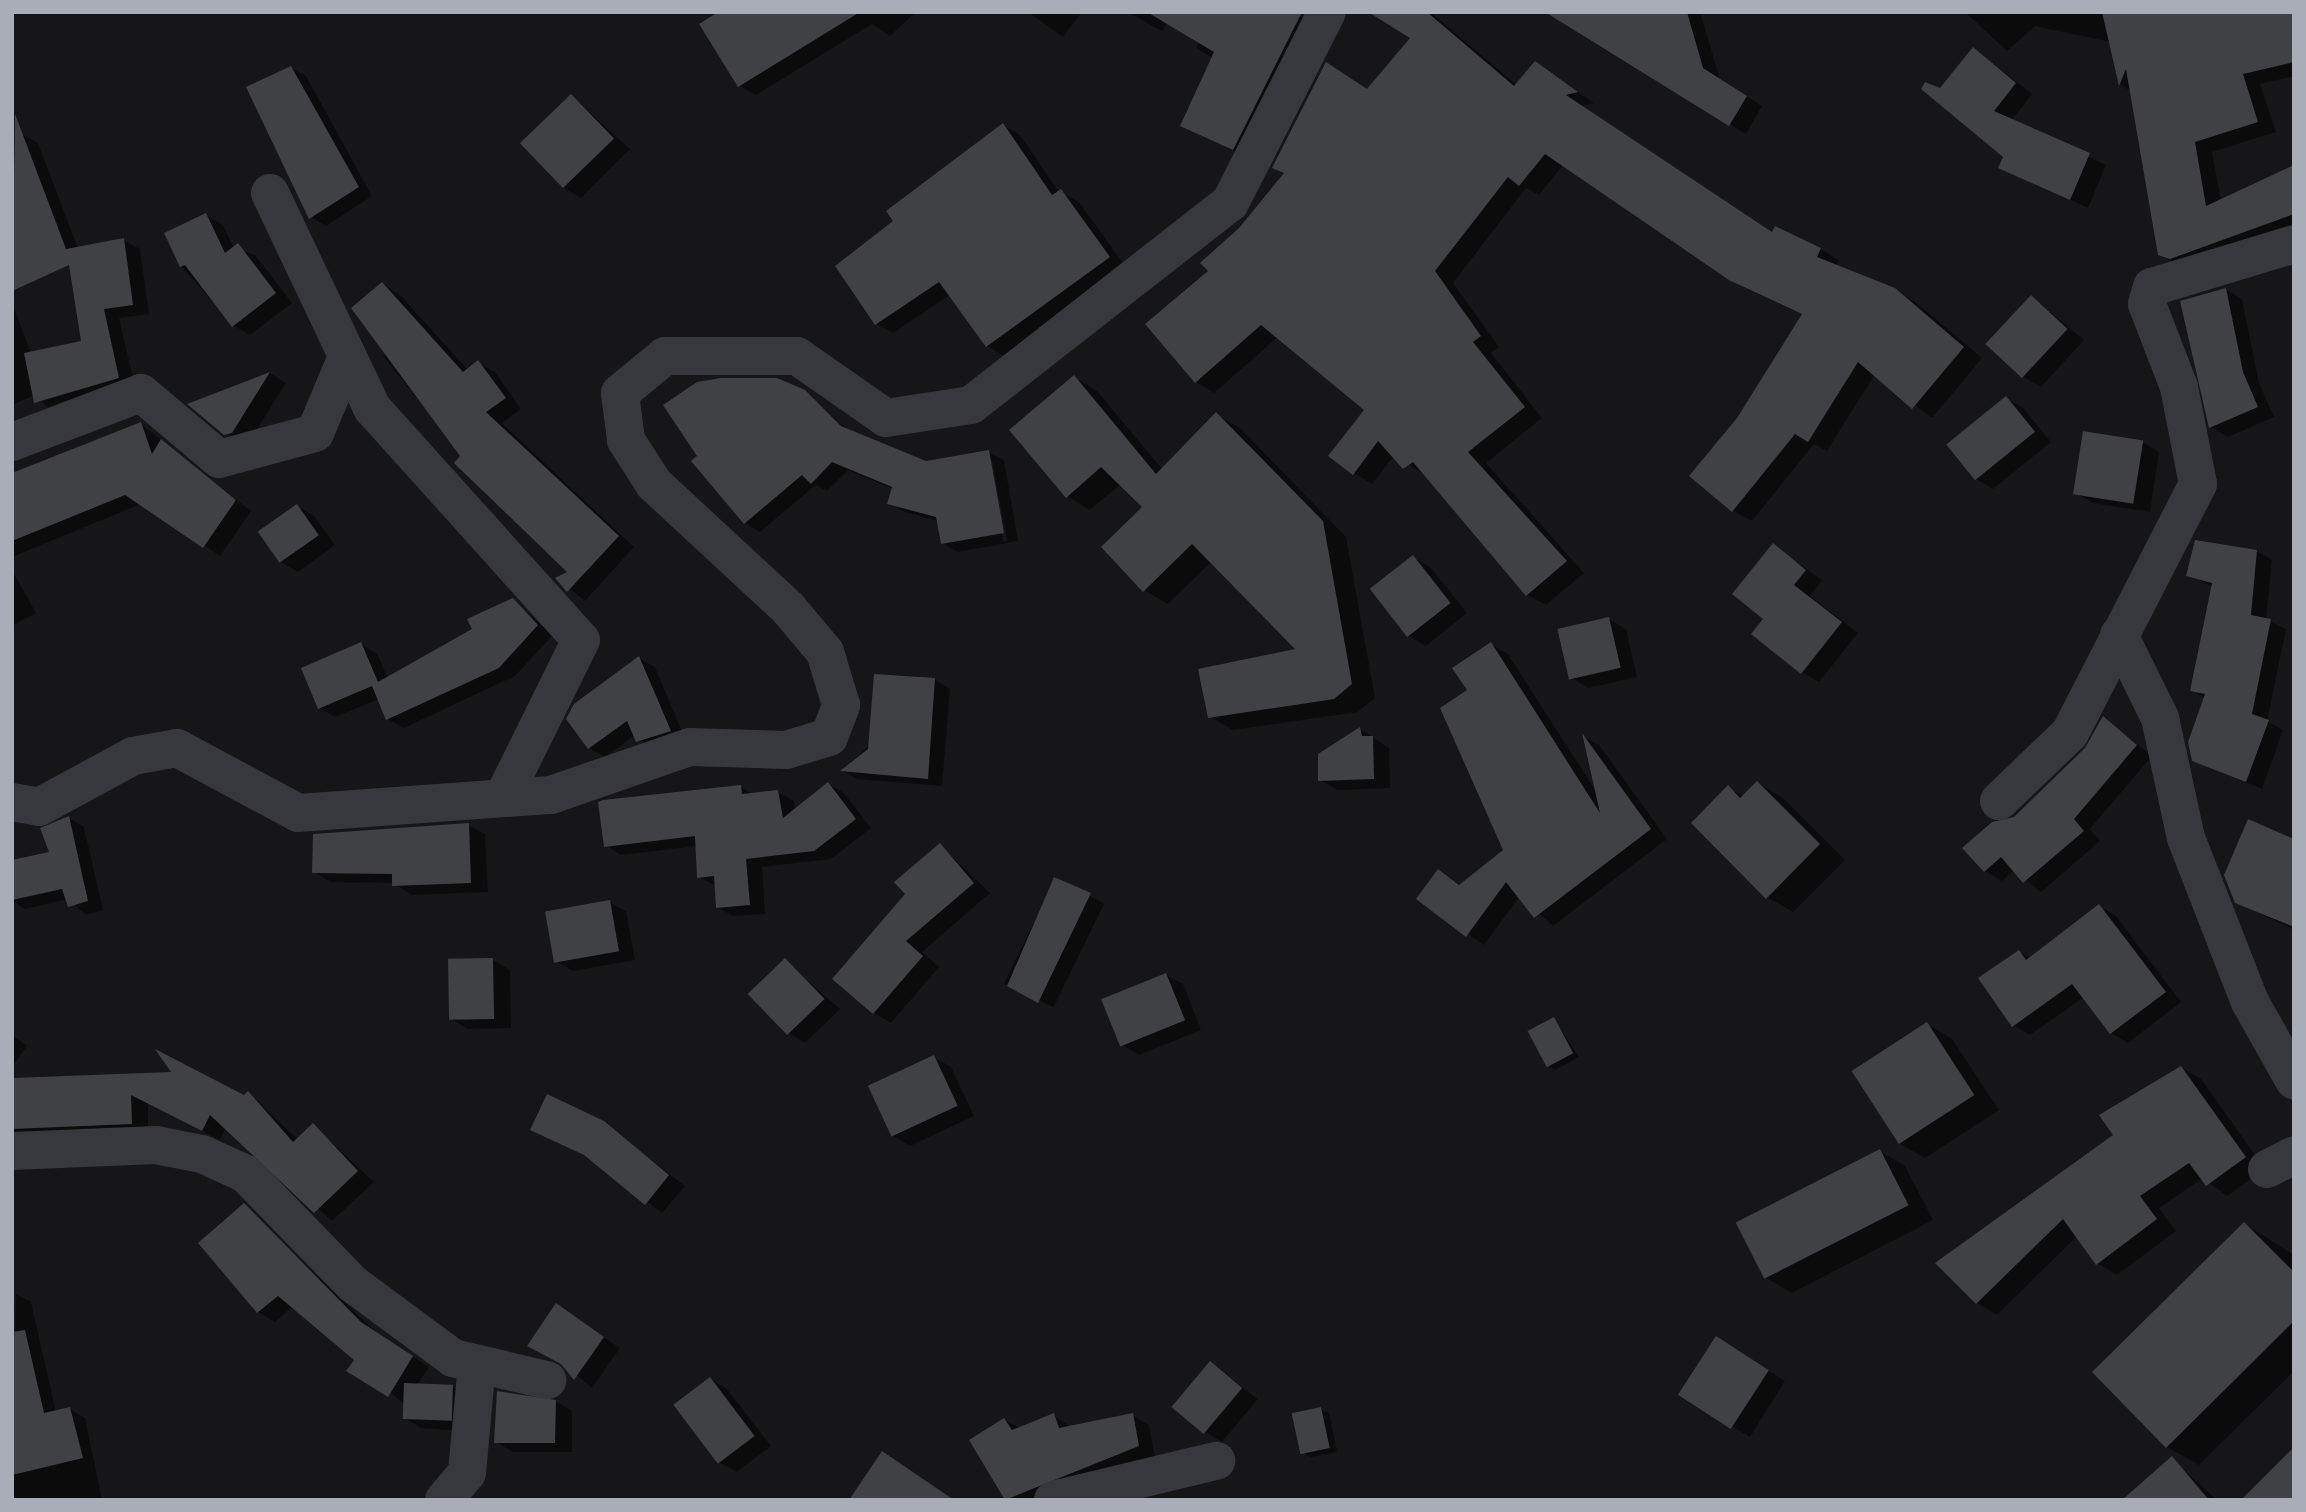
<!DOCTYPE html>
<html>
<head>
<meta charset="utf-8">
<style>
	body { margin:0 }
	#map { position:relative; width:2306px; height:1512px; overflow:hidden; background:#161618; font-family:"Space Grotesk",sans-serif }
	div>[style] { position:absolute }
	.shadow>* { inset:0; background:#0007; transform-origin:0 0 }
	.building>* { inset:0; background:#404145; transform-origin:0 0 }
	.minor>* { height:38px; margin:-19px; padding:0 19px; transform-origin:19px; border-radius:19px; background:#37383d }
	span { translate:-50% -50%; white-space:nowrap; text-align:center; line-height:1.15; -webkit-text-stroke:6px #111113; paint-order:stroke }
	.frame { position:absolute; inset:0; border:14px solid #a8adb8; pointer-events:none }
</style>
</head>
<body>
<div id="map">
	<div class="shadow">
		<i style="clip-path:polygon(811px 12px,916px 12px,890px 36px,872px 24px,756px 95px,739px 86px)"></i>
		<i style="clip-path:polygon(1028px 12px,1082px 12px,1063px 37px)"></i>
		<i style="clip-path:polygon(1127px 12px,1160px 12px,1169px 20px,1162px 31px)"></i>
		<i style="clip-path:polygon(1216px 12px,1293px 12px,1317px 27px,1250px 158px,1200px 135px,1213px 58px,1196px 48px)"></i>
		<i style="clip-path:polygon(1377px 12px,1430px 12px,1517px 85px,1536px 63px,1594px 103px,1582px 106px,1774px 233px,1820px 249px,1839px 260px,1836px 266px,1914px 301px,1982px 358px,1932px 418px,1875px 374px,1827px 451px,1814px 444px,1752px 521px,1733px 511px,1738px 419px,1804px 315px,1750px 290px,1564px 164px,1539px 195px,1526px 188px,1453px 283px,1499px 347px,1491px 353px,1542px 418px,1486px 463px,1584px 573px,1546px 605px,1527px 595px,1427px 476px,1394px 456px,1372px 484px,1354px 473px,1367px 410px,1278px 337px,1214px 393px,1196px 382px,1210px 271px,1412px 38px)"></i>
		<i style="clip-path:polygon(1547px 12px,1700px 12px,1720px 79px,1762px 106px,1746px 134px)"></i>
		<i style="clip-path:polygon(1965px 12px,2294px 12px,2294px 76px,2260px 84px,2276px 132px,2212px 152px,2221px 201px,2294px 167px,2294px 232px,2178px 265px,2160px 254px,2131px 91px,2121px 85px,2111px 42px,2035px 26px,2007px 51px)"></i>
		<i style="clip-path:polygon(1974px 49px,2032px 94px,2011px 121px,2106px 165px,2088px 208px,2000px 167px,2005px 156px,1940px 90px)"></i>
		<i style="clip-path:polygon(291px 68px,306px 76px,372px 196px,326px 226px,311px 217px)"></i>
		<i style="clip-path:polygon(572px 96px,630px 149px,581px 198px,564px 188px)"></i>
		<i style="clip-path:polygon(1003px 125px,1020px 135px,1059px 192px,1078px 201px,1126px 267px,1004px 356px,987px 346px,950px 295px,893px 333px,876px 324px,895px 221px)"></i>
		<i style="clip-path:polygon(22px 134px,38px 143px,81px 256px,123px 240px,140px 249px,149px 314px,119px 318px,135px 387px,52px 411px,35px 395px,12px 405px,12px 303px,31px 353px,83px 343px,70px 263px,12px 271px,12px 138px)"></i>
		<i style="clip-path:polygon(206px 215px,223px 225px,234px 248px,255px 255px,292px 303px,250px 335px,233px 325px,181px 266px)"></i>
		<i style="clip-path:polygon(382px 284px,399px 294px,468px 370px,478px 363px,495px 372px,521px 409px,502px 423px,634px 547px,585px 601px,558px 579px,570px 573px,463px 456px,383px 356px,390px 351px)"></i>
		<i style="clip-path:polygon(2225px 289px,2242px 299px,2259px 383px,2274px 417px,2228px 437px,2211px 427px)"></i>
		<i style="clip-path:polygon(2032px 297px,2084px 340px,2041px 387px,2024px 377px)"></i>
		<i style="clip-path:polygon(270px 373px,286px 383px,249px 442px,225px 433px,191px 404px)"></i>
		<i style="clip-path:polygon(1074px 377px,1097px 391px,1163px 470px,1217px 415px,1240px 428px,1346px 537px,1375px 698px,1358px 712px,1233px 730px,1209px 716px,1298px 650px,1212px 561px,1168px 604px,1144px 590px,1145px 507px,1121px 484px,1090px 510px,1067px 496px)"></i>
		<i style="clip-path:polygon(evenodd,804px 392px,852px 433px,926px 463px,988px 452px,1004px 460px,1018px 541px,958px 552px,942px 543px,938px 521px,905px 512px,889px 503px,893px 489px,848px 470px,827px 491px,816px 485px,760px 532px,745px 523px,804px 392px,989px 460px,992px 460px,1007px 541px,1003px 542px,989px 460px)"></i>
		<i style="clip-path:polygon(2006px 398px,2023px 408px,2051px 442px,1993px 489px,1976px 479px)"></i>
		<i style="clip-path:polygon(141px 424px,251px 511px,220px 556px,141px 504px,12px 557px,12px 476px)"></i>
		<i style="clip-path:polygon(2142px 442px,2159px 452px,2150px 512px,2093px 503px,2076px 493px)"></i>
		<i style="clip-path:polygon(297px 506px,314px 516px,335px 545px,298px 572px,281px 562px)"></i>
		<i style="clip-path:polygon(1773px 545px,1822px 580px,1810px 596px,1858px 633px,1819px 682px,1802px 672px,1765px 619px)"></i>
		<i style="clip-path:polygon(2256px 551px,2272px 560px,2266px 620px,2286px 629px,2267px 721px,2283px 730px,2262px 789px,2193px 760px,2205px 698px,2192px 690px,2213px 587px,2188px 575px)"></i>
		<i style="clip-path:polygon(1413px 557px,1430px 567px,1467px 613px,1426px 646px,1409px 636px)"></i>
		<i style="clip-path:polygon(12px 570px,36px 613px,12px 626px)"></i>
		<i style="clip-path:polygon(513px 600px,553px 635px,515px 676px,404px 728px,388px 719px,379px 699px,335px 717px,319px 708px,361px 644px,377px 654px,388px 678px,474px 630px)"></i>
		<i style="clip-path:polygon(1609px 619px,1626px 629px,1637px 677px,1588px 688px,1571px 678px)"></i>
		<i style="clip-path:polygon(1491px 644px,1508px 654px,1597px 793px,1584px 737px,1599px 745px,1667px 839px,1553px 926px,1520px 896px,1484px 945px,1418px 899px,1439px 871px,1461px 885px,1505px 850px,1469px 691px)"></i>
		<i style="clip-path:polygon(639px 658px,655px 667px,685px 739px,653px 750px,635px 735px,605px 757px,589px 748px)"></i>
		<i style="clip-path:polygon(935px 680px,950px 689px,942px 786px,857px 779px,843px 771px)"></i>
		<i style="clip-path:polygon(2104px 719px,2152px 756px,2090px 829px,2100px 841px,2041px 892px,2014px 870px,2002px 881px,1985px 871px,2015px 818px,2087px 750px)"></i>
		<i style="clip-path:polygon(1360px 729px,1389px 748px,1390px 788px,1337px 790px,1320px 780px)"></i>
		<i style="clip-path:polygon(1758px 783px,1783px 798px,1845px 860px,1793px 912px,1767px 897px,1728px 788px,1744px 797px)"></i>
		<i style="clip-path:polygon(828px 784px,844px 793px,871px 828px,831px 859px,762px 867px,765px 914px,733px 916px,717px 907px,716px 886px,699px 877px,697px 846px,621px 855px,605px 845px,741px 787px,754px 795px,778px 792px,794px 801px,795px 810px)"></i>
		<i style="clip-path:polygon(69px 818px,84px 827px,103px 910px,86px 915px,68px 899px,25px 909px,12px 901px,12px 862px,51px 853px)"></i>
		<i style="clip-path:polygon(468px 825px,485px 834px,488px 892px,411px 895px,394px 883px,331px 882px,314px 872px)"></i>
		<i style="clip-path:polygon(2294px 841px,2294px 930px,2236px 902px)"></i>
		<i style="clip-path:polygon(940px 845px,990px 893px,922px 952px,939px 967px,891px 1023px,874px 1013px,907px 894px)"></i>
		<i style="left:1055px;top:879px;width:55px;height:116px;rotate:26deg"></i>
		<i style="clip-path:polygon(609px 902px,626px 911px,635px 960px,573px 971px,556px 961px)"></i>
		<i style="clip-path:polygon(2099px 906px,2116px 916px,2181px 1002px,2128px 1043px,2111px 1033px,2084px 997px,2030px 1035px,2013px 1025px,2019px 952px,2031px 958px)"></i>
		<i style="clip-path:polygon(493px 960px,510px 970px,511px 1028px,468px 1029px,451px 1019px)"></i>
		<i style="clip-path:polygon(785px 961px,840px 1009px,805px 1043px,788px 1033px)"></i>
		<i style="clip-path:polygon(1166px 975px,1183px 984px,1201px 1030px,1139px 1055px,1122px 1045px)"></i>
		<i style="clip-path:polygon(1554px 1019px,1579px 1057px,1555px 1070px,1547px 1065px)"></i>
		<i style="clip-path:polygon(1927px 1024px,1952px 1039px,1999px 1110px,1925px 1158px,1900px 1144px)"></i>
		<i style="clip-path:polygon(12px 1035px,27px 1046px,12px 1067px)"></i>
		<i style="clip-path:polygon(934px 1057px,951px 1067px,974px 1116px,910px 1146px,893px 1136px)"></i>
		<i style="clip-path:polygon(2181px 1068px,2201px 1079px,2265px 1169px,2227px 1196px,2203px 1178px,2159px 1208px,2176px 1231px,2117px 1275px,2097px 1263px,2077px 1236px,1997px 1315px,1977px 1303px)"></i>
		<i style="clip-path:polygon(174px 1073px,244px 1097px,249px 1093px,297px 1139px,313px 1125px,374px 1182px,332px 1221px,226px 1127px,220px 1140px,148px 1103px,148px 1133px,12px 1136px,12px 1078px)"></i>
		<i style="clip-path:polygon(603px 1123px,685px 1186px,662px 1213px,590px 1158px,532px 1129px)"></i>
		<i style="clip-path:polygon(1880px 1151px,1905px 1166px,1933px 1220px,1792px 1293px,1766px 1278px)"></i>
		<i style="clip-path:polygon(244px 1206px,378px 1334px,429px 1367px,417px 1385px,453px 1387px,470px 1397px,466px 1431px,421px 1428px,404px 1418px,405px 1405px,293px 1306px,275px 1322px,258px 1312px)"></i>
		<i style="clip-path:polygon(2245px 1224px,2294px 1255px,2294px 1371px,2199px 1465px,2167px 1447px)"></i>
		<i style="clip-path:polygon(16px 1294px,31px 1302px,56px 1412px,70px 1409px,85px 1418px,102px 1500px,18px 1500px,12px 1494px)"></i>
		<i style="clip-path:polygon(557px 1306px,620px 1348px,592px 1388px,564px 1364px)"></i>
		<i style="clip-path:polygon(1734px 1348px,1785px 1381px,1750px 1437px,1733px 1427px)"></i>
		<i style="clip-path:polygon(1210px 1363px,1258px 1399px,1222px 1442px,1205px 1432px)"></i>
		<i style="clip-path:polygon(710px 1379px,727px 1389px,771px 1446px,737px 1472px,720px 1463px)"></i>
		<i style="clip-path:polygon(555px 1401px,572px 1411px,572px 1452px,513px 1452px,496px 1442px)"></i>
		<i style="clip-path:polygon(1321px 1409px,1329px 1413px,1337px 1452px,1311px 1457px,1303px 1453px)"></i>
		<i style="clip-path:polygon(1053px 1415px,1071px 1427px,1132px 1415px,1149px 1425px,1155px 1456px,1047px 1500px,1007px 1500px,971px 1440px,1004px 1420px,1020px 1428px)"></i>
		<i style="clip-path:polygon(2172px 1459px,2217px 1500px,2124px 1500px)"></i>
	</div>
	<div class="building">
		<i style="clip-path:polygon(718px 12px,860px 12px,738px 87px,699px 24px)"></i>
		<i style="clip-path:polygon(1147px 12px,1302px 12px,1233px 150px,1180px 126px,1214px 52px)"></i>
		<i style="clip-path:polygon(1368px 12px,1427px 12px,1514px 86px,1535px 61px,1578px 92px,1566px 95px,1772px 232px,1775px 226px,1821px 248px,1817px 257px,1895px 288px,1964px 347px,1912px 409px,1858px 362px,1808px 442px,1795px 434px,1732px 512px,1689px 476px,1737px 418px,1802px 314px,1729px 280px,1545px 154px,1519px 186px,1508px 177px,1435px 271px,1481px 336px,1473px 342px,1525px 407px,1468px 452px,1567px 561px,1526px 596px,1413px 462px,1403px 469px,1378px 441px,1353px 475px,1328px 456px,1364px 410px,1261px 325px,1195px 383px,1145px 324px,1208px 271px,1200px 263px,1239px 228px,1284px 173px,1272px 168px,1326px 62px,1367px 89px,1410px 38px)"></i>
		<i style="clip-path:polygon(1545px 12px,1687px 12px,1703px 68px,1747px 96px,1729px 126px)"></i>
		<i style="clip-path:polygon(2102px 12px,2294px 12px,2294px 62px,2243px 74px,2258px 122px,2195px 142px,2206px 206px,2294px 165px,2294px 214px,2170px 259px,2158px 255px,2126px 69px,2119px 86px)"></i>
		<i style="clip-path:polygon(1973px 47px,2016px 83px,1994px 111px,2090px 153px,2070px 200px,1998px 168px,2003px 157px,1921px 89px,1925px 82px,1940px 88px)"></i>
		<i style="clip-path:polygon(291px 66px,359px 187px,309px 219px,246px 87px)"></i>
		<i style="left:571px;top:94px;width:62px;height:71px;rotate:46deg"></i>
		<i style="clip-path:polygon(15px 114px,66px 249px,124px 238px,133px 305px,104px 309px,119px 378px,34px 403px,24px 353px,81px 341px,69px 265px,12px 291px)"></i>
		<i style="clip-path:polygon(1003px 123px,1052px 195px,1061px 189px,1110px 257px,986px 347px,939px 282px,875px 325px,835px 266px,893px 221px,886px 211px)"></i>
		<i style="clip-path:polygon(206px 213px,225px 253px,238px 243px,276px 293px,232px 327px,185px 265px,180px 267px,164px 233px)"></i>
		<i style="clip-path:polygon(382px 282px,463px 372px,478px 360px,506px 398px,486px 412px,619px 536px,567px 592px,555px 578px,567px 572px,454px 463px,460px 456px,351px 308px)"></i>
		<i style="clip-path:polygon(2226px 288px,2243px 372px,2258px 407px,2209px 428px,2180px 301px)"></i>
		<i style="left:2031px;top:295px;width:50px;height:67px;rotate:43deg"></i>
		<i style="clip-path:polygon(270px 372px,232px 433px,224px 435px,187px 404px)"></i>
		<i style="clip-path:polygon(1074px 375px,1156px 474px,1216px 412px,1323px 521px,1352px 684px,1334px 699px,1208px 718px,1198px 669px,1295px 649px,1192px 544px,1143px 592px,1101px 547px,1142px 507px,1101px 467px,1066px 498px,1009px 430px)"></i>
		<i style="clip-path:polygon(721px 378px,777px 378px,805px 390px,841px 426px,926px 461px,989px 450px,1004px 533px,941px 544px,936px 517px,887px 504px,892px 487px,832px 462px,811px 484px,802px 475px,744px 524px,691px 461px,697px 456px,663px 405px,697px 382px)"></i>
		<i style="left:2006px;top:396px;width:46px;height:77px;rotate:51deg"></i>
		<i style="clip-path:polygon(141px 422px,152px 454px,161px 439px,236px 500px,203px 548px,125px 495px,12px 541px,12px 473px)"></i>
		<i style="left:2083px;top:431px;width:61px;height:64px;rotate:9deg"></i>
		<i style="left:297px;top:504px;width:38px;height:48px;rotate:55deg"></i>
		<i style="clip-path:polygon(2195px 540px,2257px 550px,2251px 615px,2271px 619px,2252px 714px,2269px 720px,2246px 782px,2192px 761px,2188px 742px,2205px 694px,2190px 691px,2212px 583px,2186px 576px)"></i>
		<i style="clip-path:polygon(1773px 543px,1806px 570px,1794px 585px,1842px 622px,1801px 674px,1751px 634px,1763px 619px,1732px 594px)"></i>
		<i style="left:1413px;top:555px;width:61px;height:55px;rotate:52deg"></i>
		<i style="clip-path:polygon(513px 598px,538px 625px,499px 668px,386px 720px,372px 686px,318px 709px,301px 668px,361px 642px,378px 682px,472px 629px,467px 619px)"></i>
		<i style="left:1609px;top:617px;width:52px;height:53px;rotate:77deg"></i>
		<i style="clip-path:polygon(1491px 642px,1600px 813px,1582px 733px,1651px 829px,1534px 918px,1506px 882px,1466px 937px,1416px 899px,1438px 869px,1459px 885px,1503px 850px,1440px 708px,1467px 690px,1452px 668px)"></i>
		<i style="clip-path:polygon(639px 656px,671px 731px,636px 742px,627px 721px,588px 749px,566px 719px,574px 704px)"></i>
		<i style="clip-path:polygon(874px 674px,935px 678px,928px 779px,840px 771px,868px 749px)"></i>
		<i style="clip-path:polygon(2103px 716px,2137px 745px,2074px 819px,2084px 831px,2023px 883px,2001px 857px,1984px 872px,1962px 848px,1992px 822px,2014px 817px,2085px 748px)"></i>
		<i style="clip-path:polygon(1360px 727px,1362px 736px,1373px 736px,1374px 779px,1318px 781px,1318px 754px)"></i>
		<i style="clip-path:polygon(1757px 781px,1820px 844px,1766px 899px,1691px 823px,1728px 785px,1740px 798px)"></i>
		<i style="clip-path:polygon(828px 782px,856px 819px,814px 851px,746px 859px,750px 905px,716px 908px,714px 876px,697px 878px,695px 836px,604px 847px,598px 802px,603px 800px,741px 785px,742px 794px,778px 790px,783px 818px)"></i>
		<i style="clip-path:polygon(69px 816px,88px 901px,68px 907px,62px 889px,12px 900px,12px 860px,49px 852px,40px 828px)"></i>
		<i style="clip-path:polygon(2248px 819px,2294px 839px,2294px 927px,2235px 903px,2224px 875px)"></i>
		<i style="clip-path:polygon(469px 823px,471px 883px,392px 886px,392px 874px,312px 873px,313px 834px)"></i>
		<i style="clip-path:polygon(940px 843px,974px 883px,906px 941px,923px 956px,873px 1014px,832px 979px,905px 894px,894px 882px)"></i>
		<i style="clip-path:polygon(1054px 877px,1091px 893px,1038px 1003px,1007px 986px)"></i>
		<i style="left:610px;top:900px;width:52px;height:66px;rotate:80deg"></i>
		<i style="clip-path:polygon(2099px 904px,2166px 992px,2110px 1034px,2072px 984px,2012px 1027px,1978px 978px,2019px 950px,2026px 960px)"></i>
		<i style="left:493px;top:958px;width:61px;height:45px;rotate:89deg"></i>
		<i style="left:785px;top:958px;width:57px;height:52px;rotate:46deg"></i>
		<i style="left:1166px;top:973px;width:51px;height:70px;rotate:68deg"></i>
		<i style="left:1554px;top:1017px;width:41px;height:30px;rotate:62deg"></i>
		<i style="left:1927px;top:1022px;width:87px;height:90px;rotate:57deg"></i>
		<i style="clip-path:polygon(155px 1049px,244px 1095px,248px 1091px,293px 1142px,313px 1123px,358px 1171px,314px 1213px,210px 1115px,202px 1131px,131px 1095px,132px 1124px,12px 1129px,12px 1078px,171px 1072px)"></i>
		<i style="left:934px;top:1055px;width:56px;height:73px;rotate:65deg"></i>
		<i style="clip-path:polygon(2181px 1066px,2246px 1157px,2206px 1186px,2189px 1163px,2140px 1196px,2157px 1219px,2096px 1265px,2063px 1219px,1976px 1304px,1935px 1263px,2113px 1135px,2099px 1115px)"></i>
		<i style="clip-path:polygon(547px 1094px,604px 1121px,669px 1175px,645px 1205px,584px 1155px,530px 1130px)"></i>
		<i style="left:1880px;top:1149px;width:63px;height:162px;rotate:63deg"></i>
		<i style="clip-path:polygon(244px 1203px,361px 1322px,413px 1356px,388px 1397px,346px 1371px,354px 1360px,278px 1296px,257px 1313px,198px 1243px)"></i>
		<i style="clip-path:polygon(2244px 1222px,2294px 1272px,2294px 1321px,2166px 1448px,2092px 1372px)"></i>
		<i style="clip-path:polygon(556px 1303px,604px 1337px,574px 1380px,561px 1364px,527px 1346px)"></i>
		<i style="clip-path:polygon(25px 1330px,44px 1413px,70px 1407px,83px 1458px,12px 1475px,12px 1332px)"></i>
		<i style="left:1716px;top:1336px;width:63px;height:70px;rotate:33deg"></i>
		<i style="left:1210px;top:1361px;width:42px;height:60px;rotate:40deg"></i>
		<i style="left:710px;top:1377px;width:74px;height:46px;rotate:53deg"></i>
		<i style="left:404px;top:1383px;width:49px;height:36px;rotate:2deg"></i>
		<i style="clip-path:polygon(497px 1391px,556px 1400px,555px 1443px,494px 1443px)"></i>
		<i style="left:1321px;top:1407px;width:42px;height:30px;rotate:78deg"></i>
		<i style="clip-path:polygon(1054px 1413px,1059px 1428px,1133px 1413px,1139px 1446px,1005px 1500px,969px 1440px,1004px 1418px,1012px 1430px)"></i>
		<i style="clip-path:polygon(2294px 1447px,2294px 1500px,2241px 1500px)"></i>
		<i style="clip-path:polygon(882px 1451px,954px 1500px,849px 1500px)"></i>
		<i style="clip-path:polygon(2172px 1456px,2209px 1500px,2122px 1500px)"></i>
	</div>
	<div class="minor">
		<i style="left:270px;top:193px;width:238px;rotate:64.6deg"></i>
		<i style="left:372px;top:408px;width:312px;rotate:48deg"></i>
		<i style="left:581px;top:640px;width:176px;rotate:116.3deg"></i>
		<i style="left:12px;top:442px;width:138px;rotate:-20.8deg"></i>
		<i style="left:141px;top:393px;width:102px;rotate:40.2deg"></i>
		<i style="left:219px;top:459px;width:99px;rotate:-15.2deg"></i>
		<i style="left:315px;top:433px;width:82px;rotate:-67.2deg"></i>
		<i style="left:2119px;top:635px;width:93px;rotate:63.7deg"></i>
		<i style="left:2160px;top:718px;width:123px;rotate:77.8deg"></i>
		<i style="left:2186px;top:838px;width:176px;rotate:68.7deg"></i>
		<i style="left:2250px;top:1002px;width:90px;rotate:60.6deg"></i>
		<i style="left:1999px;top:801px;width:98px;rotate:-43.8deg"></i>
		<i style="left:2070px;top:733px;width:280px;rotate:-62.8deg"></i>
		<i style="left:2198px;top:484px;width:99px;rotate:-101.1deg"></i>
		<i style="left:2179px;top:387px;width:89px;rotate:-111.1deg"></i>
		<i style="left:2147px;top:304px;width:18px;rotate:-74deg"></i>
		<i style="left:2152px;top:287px;width:148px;rotate:-16.8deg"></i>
		<i style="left:12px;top:802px;width:27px;rotate:10deg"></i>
		<i style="left:39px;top:807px;width:107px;rotate:-28.5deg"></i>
		<i style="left:133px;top:756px;width:45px;rotate:-10.3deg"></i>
		<i style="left:177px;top:748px;width:137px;rotate:28.2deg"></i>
		<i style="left:298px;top:813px;width:254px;rotate:-4.1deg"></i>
		<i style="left:551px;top:795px;width:147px;rotate:-19.1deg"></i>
		<i style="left:690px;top:747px;width:96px;rotate:1.8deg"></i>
		<i style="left:786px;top:750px;width:45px;rotate:-16.8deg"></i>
		<i style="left:829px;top:737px;width:34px;rotate:-69deg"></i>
		<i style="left:841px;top:705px;width:55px;rotate:-106.8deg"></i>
		<i style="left:825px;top:652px;width:57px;rotate:-130.1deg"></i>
		<i style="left:788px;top:608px;width:183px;rotate:-137.2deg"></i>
		<i style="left:654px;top:484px;width:52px;rotate:-122.5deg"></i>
		<i style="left:626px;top:440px;width:47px;rotate:-97.3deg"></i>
		<i style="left:620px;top:393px;width:58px;rotate:-39.4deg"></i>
		<i style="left:665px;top:356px;width:132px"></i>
		<i style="left:797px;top:356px;width:108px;rotate:34.9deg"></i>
		<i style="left:886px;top:418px;width:86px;rotate:-8.7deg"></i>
		<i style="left:971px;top:405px;width:328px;rotate:-38deg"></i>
		<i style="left:1230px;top:203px;width:214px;rotate:-63.1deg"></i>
		<i style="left:12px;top:1151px;width:144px;rotate:-2.4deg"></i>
		<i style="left:156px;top:1145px;width:47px;rotate:11.1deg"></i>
		<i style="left:202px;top:1154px;width:48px;rotate:24.4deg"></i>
		<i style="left:246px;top:1174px;width:153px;rotate:45.8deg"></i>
		<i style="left:353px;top:1284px;width:124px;rotate:36.5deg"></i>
		<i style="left:453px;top:1358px;width:97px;rotate:13.2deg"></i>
		<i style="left:2267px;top:1169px;width:30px;rotate:-27deg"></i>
		<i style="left:444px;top:1500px;width:35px;rotate:-50deg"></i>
		<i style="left:467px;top:1473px;width:109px;rotate:-84.8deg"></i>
		<i style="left:1053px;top:1500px;width:168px;rotate:-13.5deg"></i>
	</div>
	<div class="frame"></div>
</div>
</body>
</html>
